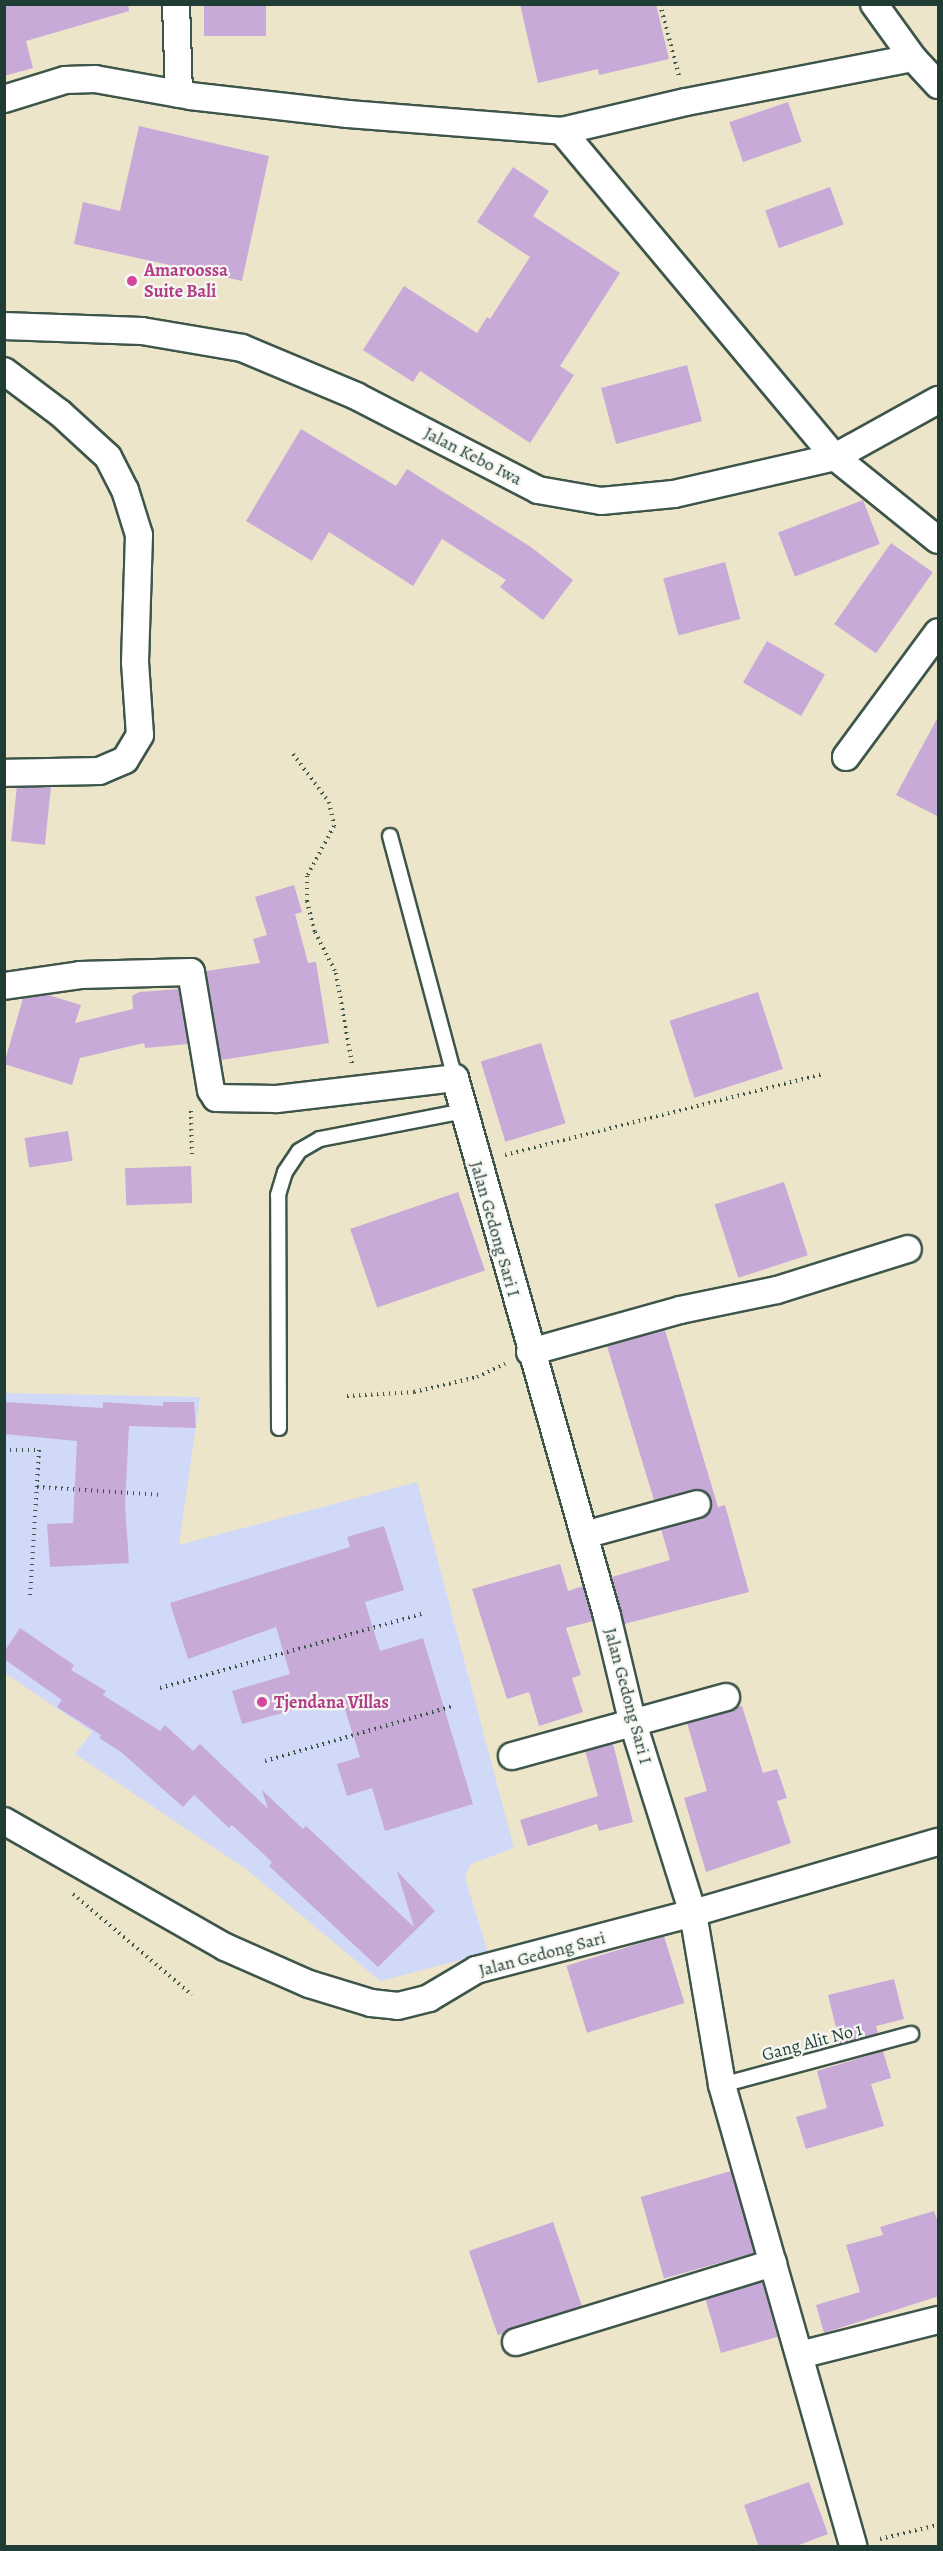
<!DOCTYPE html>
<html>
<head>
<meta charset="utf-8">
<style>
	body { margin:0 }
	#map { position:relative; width:943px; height:2551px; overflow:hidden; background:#ede5ca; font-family:Alegreya,serif }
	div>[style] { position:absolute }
	.built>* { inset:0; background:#d1d9f9 }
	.building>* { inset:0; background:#c8aad8; transform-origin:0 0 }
	.path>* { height:4px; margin-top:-2px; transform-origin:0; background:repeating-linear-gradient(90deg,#3e564a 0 1.5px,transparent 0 6px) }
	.roads { filter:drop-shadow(2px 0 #3e564a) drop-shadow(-2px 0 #3e564a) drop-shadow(0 2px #3e564a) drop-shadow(0 -2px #3e564a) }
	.service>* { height:14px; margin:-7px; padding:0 7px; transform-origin:7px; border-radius:7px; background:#fff }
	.minor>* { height:26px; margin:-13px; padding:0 13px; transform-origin:13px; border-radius:13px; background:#fff }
	.dots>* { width:16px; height:16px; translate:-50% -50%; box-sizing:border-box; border:3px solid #f6f6f2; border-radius:50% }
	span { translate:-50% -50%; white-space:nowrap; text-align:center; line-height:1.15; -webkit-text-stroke:4.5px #f6f6f2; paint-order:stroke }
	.hotel-label { font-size:18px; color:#b23c85; font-weight:700 }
	.left { translate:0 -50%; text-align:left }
	.street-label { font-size:18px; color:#1f3d34 }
	.frame { position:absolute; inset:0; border:6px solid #1f3d34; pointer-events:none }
</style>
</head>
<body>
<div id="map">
	<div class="built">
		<i style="clip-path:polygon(5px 1393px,200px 1397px,179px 1545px,417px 1482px,514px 1848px,471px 1864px,465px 1877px,488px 1953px,380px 1981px,246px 1869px,75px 1754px,92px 1732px,5px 1673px)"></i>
	</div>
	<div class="building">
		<i style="clip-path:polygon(4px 4px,128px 4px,129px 11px,26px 41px,33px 68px,4px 76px)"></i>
		<i style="left:204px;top:4px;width:62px;height:32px"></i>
		<i style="clip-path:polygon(520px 4px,656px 4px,669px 59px,599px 75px,598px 69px,538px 83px)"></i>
		<i style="left:788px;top:102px;width:42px;height:62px;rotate:71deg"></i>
		<i style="clip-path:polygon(139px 126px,269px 156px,242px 281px,74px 244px,83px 202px,120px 211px)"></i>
		<i style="clip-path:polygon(513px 167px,549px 191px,533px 216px,620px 273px,560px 366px,574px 375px,530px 443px,420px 371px,413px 382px,363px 350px,404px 286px,477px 333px,487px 317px,490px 319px,530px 257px,477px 222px)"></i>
		<i style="left:830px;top:187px;width:40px;height:69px;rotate:70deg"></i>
		<i style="left:687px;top:365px;width:58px;height:89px;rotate:75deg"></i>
		<i style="clip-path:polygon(301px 429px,396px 486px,407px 469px,531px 547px,573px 580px,543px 620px,500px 587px,506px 580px,442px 539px,413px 586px,329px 532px,312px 561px,246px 521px)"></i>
		<i style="left:863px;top:500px;width:47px;height:91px;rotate:69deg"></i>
		<i style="left:891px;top:543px;width:51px;height:99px;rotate:35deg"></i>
		<i style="left:725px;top:562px;width:59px;height:64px;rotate:75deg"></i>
		<i style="left:767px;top:641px;width:67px;height:48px;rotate:30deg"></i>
		<i style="clip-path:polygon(939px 715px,939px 817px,896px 795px)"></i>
		<i style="left:51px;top:787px;width:58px;height:34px;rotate:96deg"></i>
		<i style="clip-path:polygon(294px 885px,302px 912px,295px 914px,308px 963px,316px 962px,329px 1043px,221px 1060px,206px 971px,260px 963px,253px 939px,267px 935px,255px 897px)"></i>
		<i style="clip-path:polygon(179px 989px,188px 1044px,145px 1048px,144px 1043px,80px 1058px,72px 1085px,4px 1064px,23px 998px,48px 995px,81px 1005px,75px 1023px,133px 1009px,132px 996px,139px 992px)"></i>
		<i style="left:758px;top:992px;width:81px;height:93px;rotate:72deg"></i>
		<i style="left:541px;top:1043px;width:84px;height:63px;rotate:73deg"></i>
		<i style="left:68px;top:1131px;width:30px;height:44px;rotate:81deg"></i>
		<i style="left:191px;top:1166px;width:37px;height:66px;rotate:88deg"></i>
		<i style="left:784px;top:1182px;width:77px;height:73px;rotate:72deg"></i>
		<i style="left:458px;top:1192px;width:83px;height:114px;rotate:71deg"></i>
		<i style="clip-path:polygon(665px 1330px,718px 1507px,725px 1505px,749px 1592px,624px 1624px,612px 1577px,670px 1560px,661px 1529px,702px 1518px,712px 1507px,708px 1494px,700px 1489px,654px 1500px,607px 1346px)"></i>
		<i style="clip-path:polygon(4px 1402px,103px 1408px,103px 1402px,163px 1406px,163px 1402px,194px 1402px,196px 1428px,129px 1426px,125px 1504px,129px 1563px,50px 1567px,47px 1524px,73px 1523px,77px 1441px,4px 1434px)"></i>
		<i style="clip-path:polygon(384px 1526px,404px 1590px,365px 1602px,380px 1651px,423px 1638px,473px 1804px,385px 1831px,372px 1788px,347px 1796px,337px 1764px,360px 1757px,341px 1697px,242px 1724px,232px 1691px,290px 1674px,276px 1627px,188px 1659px,170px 1603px,350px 1547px,347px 1537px)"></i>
		<i style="clip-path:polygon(560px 1564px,568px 1591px,583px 1586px,593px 1621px,566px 1628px,581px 1675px,572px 1678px,583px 1712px,539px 1726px,529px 1692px,507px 1699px,472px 1589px)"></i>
		<i style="clip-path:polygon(20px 1628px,74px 1665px,71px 1670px,106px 1691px,103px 1695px,160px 1731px,165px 1725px,193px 1751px,200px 1744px,268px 1809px,262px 1790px,303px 1829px,306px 1826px,414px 1927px,397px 1871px,435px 1911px,378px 1967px,269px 1866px,272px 1862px,232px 1825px,229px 1828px,194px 1795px,183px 1807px,121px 1752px,99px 1738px,101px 1735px,57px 1707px,62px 1700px,4px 1659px,4px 1652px)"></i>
		<i style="clip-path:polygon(742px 1706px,763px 1773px,777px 1769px,787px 1798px,777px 1801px,791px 1843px,706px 1872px,684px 1798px,707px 1791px,687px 1723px)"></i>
		<i style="clip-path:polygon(613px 1744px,633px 1822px,599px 1831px,597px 1824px,528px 1846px,520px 1820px,598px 1796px,585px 1751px)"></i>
		<i style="left:664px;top:1936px;width:70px;height:102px;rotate:73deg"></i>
		<i style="clip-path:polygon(894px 1979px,904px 2019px,876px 2026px,878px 2034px,840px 2044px,828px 1995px)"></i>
		<i style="clip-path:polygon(883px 2051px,891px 2078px,871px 2084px,884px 2126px,806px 2149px,796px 2117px,827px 2108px,817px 2071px)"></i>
		<i style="left:731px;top:2171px;width:85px;height:94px;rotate:74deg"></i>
		<i style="clip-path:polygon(934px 2211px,939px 2225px,939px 2296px,824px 2333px,816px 2305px,860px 2292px,846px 2245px,883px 2235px,880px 2227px)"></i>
		<i style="left:553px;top:2222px;width:89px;height:89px;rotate:71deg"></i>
		<i style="left:762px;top:2282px;width:57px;height:59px;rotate:74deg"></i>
		<i style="clip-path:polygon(809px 2482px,828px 2534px,794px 2547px,759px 2547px,744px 2505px)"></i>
	</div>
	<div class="path">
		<i style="left:660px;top:4px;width:74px;rotate:75.2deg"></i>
		<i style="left:293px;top:754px;width:60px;rotate:53.1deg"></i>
		<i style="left:329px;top:802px;width:25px;rotate:78deg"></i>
		<i style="left:334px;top:826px;width:57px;rotate:118.4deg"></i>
		<i style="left:307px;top:876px;width:25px;rotate:90deg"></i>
		<i style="left:307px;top:901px;width:32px;rotate:76deg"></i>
		<i style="left:315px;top:932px;width:46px;rotate:62.9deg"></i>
		<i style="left:336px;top:973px;width:92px;rotate:80deg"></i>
		<i style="left:191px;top:1111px;width:43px;rotate:88.7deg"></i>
		<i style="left:505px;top:1155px;width:327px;rotate:-14.3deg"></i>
		<i style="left:347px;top:1396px;width:67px;rotate:-3.4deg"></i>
		<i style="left:414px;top:1392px;width:65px;rotate:-13.4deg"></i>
		<i style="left:477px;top:1377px;width:31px;rotate:-25deg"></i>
		<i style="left:4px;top:1450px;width:35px"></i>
		<i style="left:39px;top:1450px;width:148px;rotate:93.5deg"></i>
		<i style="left:37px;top:1487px;width:126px;rotate:3.6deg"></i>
		<i style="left:160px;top:1688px;width:275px;rotate:-15.8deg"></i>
		<i style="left:265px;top:1761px;width:196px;rotate:-16.3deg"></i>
		<i style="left:73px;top:1894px;width:156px;rotate:40.3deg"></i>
		<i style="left:880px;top:2539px;width:60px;rotate:-13.6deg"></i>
	</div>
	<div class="roads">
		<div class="service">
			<i style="left:390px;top:836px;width:251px;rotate:75deg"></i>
			<i style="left:279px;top:1428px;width:233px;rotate:-90.2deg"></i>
			<i style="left:278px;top:1195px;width:24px;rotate:-73deg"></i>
			<i style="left:285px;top:1172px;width:25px;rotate:-56deg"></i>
			<i style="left:299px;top:1151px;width:24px;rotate:-30deg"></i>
			<i style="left:320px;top:1139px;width:147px;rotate:-11deg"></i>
			<i style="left:722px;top:2085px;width:196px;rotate:-15.1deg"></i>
		</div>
		<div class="minor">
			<i style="left:176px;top:4px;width:90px;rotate:88.1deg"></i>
			<i style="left:874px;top:4px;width:67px;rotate:54.2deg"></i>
			<i style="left:4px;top:99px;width:64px;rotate:-17.3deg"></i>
			<i style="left:65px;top:80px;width:30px;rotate:-2deg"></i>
			<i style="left:95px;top:79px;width:97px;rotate:10.1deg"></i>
			<i style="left:190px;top:96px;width:159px;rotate:6.5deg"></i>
			<i style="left:348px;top:114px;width:215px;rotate:4.5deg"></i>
			<i style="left:562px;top:131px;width:127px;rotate:-13.2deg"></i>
			<i style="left:686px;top:102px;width:231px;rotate:-11deg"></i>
			<i style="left:913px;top:58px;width:37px;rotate:47deg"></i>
			<i style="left:562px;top:131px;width:425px;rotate:50.1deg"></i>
			<i style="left:835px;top:457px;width:132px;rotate:38.9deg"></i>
			<i style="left:4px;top:326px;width:138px;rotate:2.1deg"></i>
			<i style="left:142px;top:331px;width:101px;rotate:9.6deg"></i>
			<i style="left:242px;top:348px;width:124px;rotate:22.8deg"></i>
			<i style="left:356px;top:396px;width:205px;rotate:27.3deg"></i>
			<i style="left:538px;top:490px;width:64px;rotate:9.9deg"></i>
			<i style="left:601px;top:501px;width:73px;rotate:-5.5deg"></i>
			<i style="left:674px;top:494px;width:165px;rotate:-12.9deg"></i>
			<i style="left:835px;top:457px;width:118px;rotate:-29deg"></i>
			<i style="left:4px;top:371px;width:70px;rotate:36.9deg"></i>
			<i style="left:60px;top:413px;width:65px;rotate:42.5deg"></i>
			<i style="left:108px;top:457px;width:37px;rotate:63deg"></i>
			<i style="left:125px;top:490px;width:47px;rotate:72.7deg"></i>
			<i style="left:139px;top:535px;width:127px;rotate:91.8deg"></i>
			<i style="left:135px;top:662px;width:73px;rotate:86.1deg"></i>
			<i style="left:140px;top:735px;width:29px;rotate:121deg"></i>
			<i style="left:125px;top:760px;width:28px;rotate:157deg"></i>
			<i style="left:99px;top:771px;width:95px;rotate:178.8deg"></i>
			<i style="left:846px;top:757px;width:155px;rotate:-53.6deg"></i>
			<i style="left:4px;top:986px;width:77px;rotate:-8.2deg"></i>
			<i style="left:80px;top:975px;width:111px;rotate:-1.5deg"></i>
			<i style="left:191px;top:972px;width:120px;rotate:80.4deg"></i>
			<i style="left:211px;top:1090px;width:9px;rotate:58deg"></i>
			<i style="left:216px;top:1098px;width:61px;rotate:0.9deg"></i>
			<i style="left:277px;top:1099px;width:179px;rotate:-6.7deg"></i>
			<i style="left:455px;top:1078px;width:559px;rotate:74.22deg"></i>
			<i style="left:607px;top:1616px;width:107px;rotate:76.5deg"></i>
			<i style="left:632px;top:1720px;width:202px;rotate:72.5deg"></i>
			<i style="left:693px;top:1913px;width:174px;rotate:80.4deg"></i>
			<i style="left:722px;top:2085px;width:479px;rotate:74.1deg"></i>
			<i style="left:530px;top:1352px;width:156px;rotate:-15.6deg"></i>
			<i style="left:680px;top:1310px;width:99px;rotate:-11.7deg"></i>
			<i style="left:777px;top:1290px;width:137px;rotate:-17.4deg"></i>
			<i style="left:584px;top:1535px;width:117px;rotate:-15.3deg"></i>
			<i style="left:512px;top:1756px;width:222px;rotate:-15.4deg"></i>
			<i style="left:4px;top:1821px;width:254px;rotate:29.7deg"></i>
			<i style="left:225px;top:1947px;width:92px;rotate:23.8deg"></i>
			<i style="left:309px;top:1984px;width:65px;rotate:17deg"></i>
			<i style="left:371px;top:2003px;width:27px;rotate:6deg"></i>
			<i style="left:398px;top:2006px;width:32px;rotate:-14deg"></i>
			<i style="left:429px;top:1998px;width:55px;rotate:-30.8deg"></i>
			<i style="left:476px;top:1970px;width:224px;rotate:-14.7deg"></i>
			<i style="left:693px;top:1913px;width:255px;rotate:-16.2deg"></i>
			<i style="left:516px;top:2342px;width:269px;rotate:-17.1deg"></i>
			<i style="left:800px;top:2355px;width:142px;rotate:-14.2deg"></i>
		</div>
	</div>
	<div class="dots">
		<i style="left:132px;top:281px;background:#d1479c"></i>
		<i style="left:262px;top:1702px;background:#d1479c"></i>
	</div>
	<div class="hotel-label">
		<span class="left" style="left:144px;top:281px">Amaroossa<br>Suite Bali</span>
		<span class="left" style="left:274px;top:1702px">Tjendana Villas</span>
	</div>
	<div class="street-label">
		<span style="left:473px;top:456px;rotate:27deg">Jalan Kebo Iwa</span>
		<span style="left:495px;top:1229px;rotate:74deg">Jalan Gedong Sari I</span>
		<span style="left:628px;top:1696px;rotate:75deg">Jalan Gedong Sari I</span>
		<span style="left:542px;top:1954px;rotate:-15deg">Jalan Gedong Sari</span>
		<span style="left:812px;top:2042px;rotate:-15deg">Gang Alit No 1</span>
	</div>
	<div class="frame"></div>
</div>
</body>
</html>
